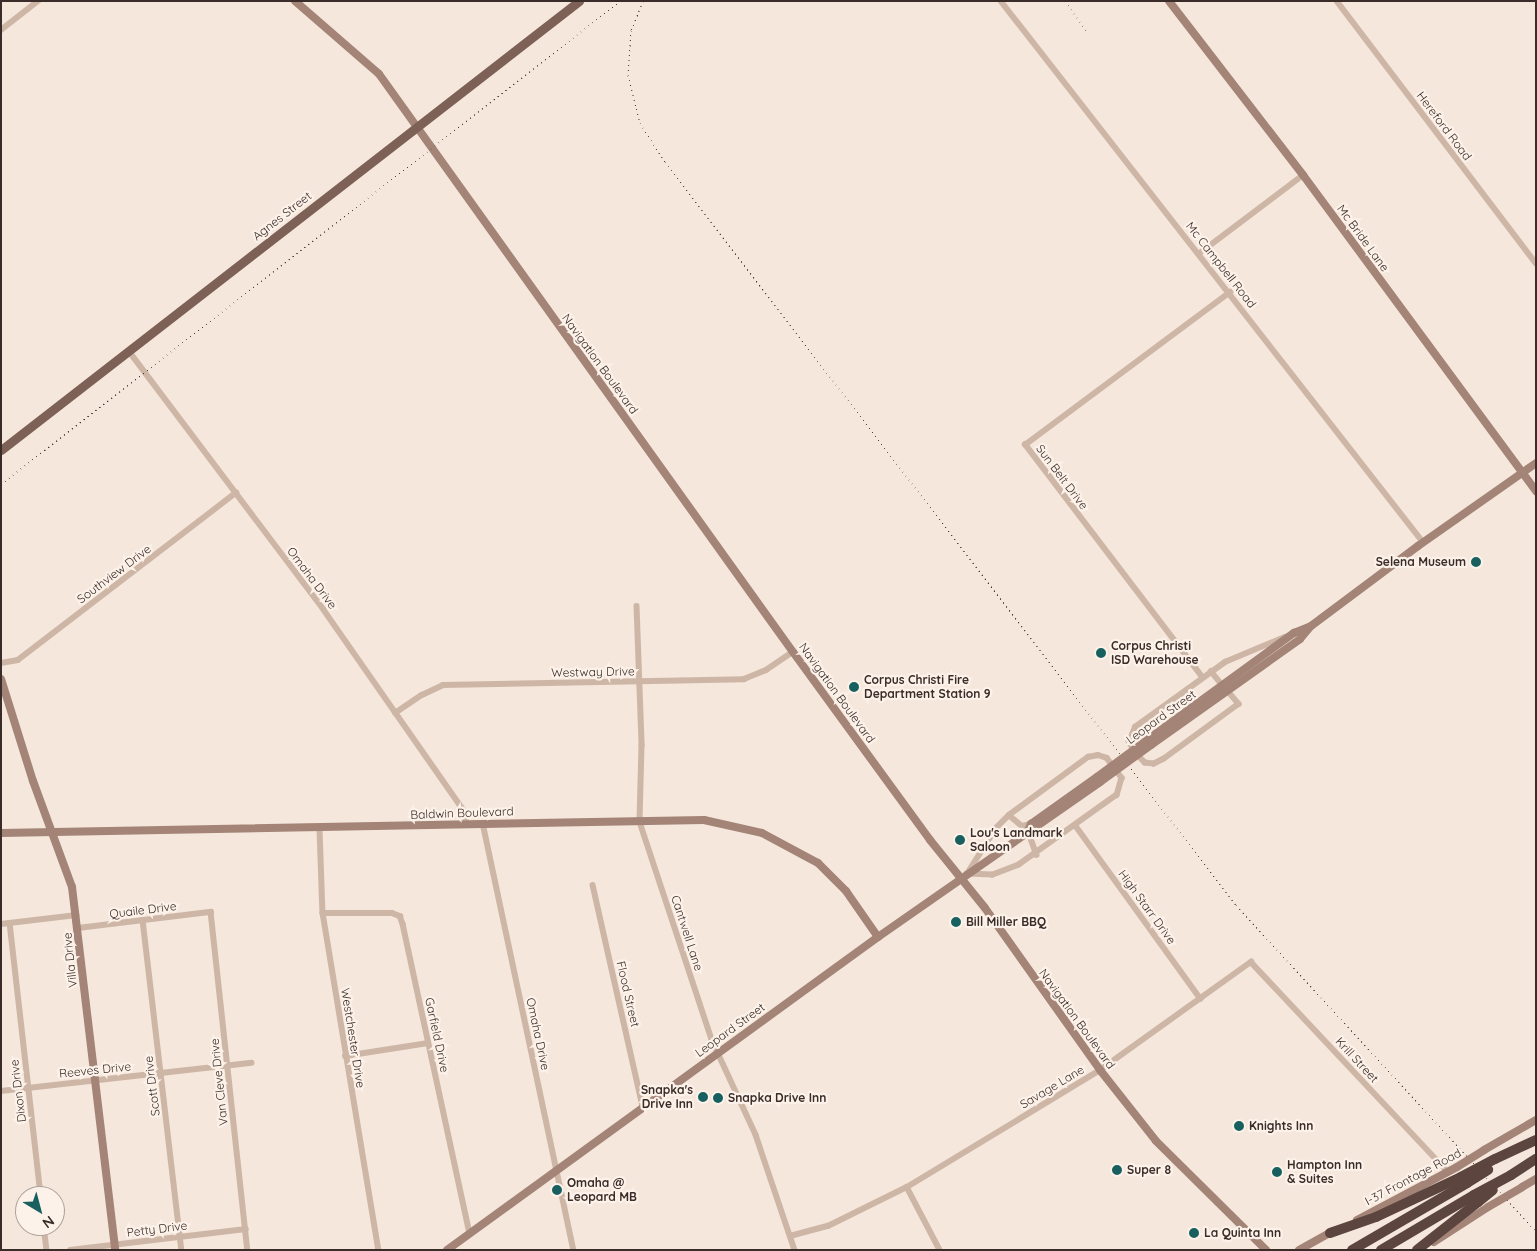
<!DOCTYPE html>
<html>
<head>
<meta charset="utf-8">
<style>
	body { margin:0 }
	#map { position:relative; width:1537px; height:1251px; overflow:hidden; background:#f5e7dc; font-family:Quicksand,sans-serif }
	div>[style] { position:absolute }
	.street>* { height:5.5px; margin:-2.75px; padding:0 2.75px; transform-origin:2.75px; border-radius:2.75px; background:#ceb6a6 }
	.secondary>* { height:8px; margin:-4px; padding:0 4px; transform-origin:4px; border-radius:4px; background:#a38477 }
	.primary>* { height:9px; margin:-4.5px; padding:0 4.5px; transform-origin:4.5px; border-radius:4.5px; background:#7d6157 }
	.highway>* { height:10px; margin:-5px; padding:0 5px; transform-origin:5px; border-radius:5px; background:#5c453e }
	.rail>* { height:1px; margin-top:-0.5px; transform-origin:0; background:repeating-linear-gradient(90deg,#3a2c28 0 1px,transparent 0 5px) }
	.secondary-bridge>* { height:8px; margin:-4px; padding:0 4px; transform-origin:4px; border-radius:4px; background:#a38477 }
	.highway-bridge>* { height:10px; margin:-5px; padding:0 5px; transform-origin:5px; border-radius:5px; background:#5c453e }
	.dots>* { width:14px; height:14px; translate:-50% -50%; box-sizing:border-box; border:2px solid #fcf2e9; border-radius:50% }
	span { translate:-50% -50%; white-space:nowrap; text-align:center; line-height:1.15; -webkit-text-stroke:4.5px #fcf2e9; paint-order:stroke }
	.street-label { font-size:12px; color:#3a2c28 }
	.poi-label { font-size:12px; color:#3a2c28; font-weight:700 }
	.right { translate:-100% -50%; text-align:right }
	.left { translate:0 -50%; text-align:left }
	.frame { position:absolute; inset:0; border:2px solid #3a2c28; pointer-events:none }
	.north { position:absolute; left:15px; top:1186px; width:50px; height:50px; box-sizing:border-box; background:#fcf2e9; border:1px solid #aea39c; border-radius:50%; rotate:143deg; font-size:14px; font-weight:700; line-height:20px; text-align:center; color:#3a2c28 }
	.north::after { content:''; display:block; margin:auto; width:18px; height:22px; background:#186060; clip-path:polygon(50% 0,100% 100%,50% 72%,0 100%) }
</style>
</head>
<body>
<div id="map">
	<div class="street">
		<i style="left:1001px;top:1px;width:686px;rotate:52.04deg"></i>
		<i style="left:1337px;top:1px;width:329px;rotate:52.8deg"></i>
		<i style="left:1px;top:30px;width:47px;rotate:-38.1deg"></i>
		<i style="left:1200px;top:253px;width:129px;rotate:-37.1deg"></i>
		<i style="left:129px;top:351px;width:324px;rotate:53deg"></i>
		<i style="left:324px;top:610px;width:246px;rotate:55.1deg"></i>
		<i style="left:465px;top:812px;width:12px;rotate:81deg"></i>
		<i style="left:637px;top:606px;width:139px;rotate:87.9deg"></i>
		<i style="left:642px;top:745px;width:77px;rotate:91.5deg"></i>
		<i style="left:640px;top:822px;width:230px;rotate:71.7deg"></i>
		<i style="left:712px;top:1040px;width:105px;rotate:65.1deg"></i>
		<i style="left:756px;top:1135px;width:121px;rotate:71.3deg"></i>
		<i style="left:1px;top:663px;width:17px;rotate:-10deg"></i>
		<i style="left:18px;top:660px;width:275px;rotate:-37.5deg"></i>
		<i style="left:1211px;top:671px;width:19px;rotate:51deg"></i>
		<i style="left:1202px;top:677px;width:292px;rotate:-127.3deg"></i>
		<i style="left:1025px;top:445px;width:256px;rotate:-36.7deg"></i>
		<i style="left:1228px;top:691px;width:17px;rotate:50deg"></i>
		<i style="left:1239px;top:704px;width:93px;rotate:143.7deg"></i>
		<i style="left:1164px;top:759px;width:11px;rotate:153deg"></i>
		<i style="left:1154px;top:764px;width:9px;rotate:-174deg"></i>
		<i style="left:1145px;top:763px;width:14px;rotate:-135deg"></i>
		<i style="left:1135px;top:753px;width:13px;rotate:-119deg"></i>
		<i style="left:1129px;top:742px;width:16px;rotate:-68deg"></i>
		<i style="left:1135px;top:727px;width:111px;rotate:-35.8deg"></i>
		<i style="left:1225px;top:662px;width:65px;rotate:-22.6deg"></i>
		<i style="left:395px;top:713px;width:32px;rotate:-34deg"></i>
		<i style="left:422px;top:695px;width:23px;rotate:-25deg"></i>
		<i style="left:443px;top:685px;width:301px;rotate:-1.1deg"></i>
		<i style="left:744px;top:679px;width:24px;rotate:-22deg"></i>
		<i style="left:766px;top:670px;width:32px;rotate:-34deg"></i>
		<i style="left:1098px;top:755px;width:9px;rotate:18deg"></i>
		<i style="left:1107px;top:758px;width:25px;rotate:53deg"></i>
		<i style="left:1122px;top:778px;width:18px;rotate:106deg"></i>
		<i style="left:1117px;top:795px;width:120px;rotate:144.5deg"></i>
		<i style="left:1019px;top:865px;width:28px;rotate:159deg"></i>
		<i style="left:993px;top:875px;width:26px;rotate:-178deg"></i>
		<i style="left:967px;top:874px;width:54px;rotate:-57.8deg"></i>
		<i style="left:996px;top:828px;width:18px;rotate:-45deg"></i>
		<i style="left:1009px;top:815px;width:98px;rotate:-36.3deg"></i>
		<i style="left:1088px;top:757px;width:10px;rotate:-11deg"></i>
		<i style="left:1009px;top:815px;width:17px;rotate:40deg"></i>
		<i style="left:1022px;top:826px;width:9px;rotate:-13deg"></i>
		<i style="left:483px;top:823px;width:437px;rotate:78deg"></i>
		<i style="left:1076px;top:826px;width:213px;rotate:54.2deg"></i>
		<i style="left:320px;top:829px;width:84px;rotate:88deg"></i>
		<i style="left:323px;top:913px;width:342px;rotate:80.6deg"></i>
		<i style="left:1036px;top:829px;width:9px;rotate:131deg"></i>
		<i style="left:1030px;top:836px;width:20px;rotate:70deg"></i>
		<i style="left:593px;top:885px;width:228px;rotate:77.3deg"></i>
		<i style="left:323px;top:913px;width:69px"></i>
		<i style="left:392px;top:913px;width:9px;rotate:21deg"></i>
		<i style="left:400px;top:916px;width:9px;rotate:69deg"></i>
		<i style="left:403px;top:924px;width:316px;rotate:77.8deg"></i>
		<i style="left:143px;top:920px;width:332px;rotate:83.3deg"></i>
		<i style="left:10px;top:923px;width:275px;rotate:83.5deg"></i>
		<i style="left:1px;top:924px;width:76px;rotate:-6.8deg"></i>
		<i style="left:78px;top:928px;width:134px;rotate:-6.9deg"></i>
		<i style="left:211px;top:912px;width:340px;rotate:83.8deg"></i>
		<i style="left:345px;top:1056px;width:84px;rotate:-8.9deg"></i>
		<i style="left:1px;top:1091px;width:252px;rotate:-6.4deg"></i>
		<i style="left:907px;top:1187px;width:71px;rotate:62.4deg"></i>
		<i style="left:44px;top:1226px;width:24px;rotate:83deg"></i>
		<i style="left:790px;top:1236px;width:39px;rotate:-15deg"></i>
		<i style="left:828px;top:1226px;width:88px;rotate:-26.3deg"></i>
		<i style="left:907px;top:1187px;width:226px;rotate:-31.2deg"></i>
		<i style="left:1100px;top:1070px;width:186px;rotate:-35.6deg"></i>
		<i style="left:1251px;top:962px;width:288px;rotate:46.8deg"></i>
		<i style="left:70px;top:1250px;width:177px;rotate:-6.8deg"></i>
	</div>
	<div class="secondary">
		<i style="left:295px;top:1px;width:111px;rotate:41deg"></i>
		<i style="left:379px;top:74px;width:711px;rotate:54.39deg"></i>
		<i style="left:793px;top:652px;width:233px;rotate:53.9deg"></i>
		<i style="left:930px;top:840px;width:87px;rotate:51deg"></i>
		<i style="left:985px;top:908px;width:199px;rotate:54.6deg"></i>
		<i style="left:1100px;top:1070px;width:90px;rotate:51.7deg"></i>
		<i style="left:1156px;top:1141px;width:155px;rotate:44.7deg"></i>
		<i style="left:1169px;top:1px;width:220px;rotate:52.4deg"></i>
		<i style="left:1303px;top:175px;width:393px;rotate:53.6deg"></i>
		<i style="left:1px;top:679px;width:107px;rotate:72.6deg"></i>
		<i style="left:33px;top:781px;width:113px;rotate:69.8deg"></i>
		<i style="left:72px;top:887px;width:366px;rotate:83.2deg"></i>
		<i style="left:1147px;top:740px;width:182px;rotate:-36.1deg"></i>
		<i style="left:1294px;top:633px;width:16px;rotate:-22deg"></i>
		<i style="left:1151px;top:745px;width:183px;rotate:-35.4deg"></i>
		<i style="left:1300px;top:639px;width:17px;rotate:-50deg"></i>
		<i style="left:1311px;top:626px;width:134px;rotate:-36.8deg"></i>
		<i style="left:1418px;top:546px;width:144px;rotate:-35.1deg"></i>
		<i style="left:1028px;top:831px;width:8px;rotate:-67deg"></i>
		<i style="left:1031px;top:824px;width:81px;rotate:-35.5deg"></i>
		<i style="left:1px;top:833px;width:703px;rotate:-1.06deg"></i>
		<i style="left:704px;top:820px;width:59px;rotate:12.6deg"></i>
		<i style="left:762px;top:833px;width:64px;rotate:28.2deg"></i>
		<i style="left:818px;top:863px;width:40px;rotate:45deg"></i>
		<i style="left:846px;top:891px;width:56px;rotate:55.2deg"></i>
		<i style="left:1484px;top:1150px;width:60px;rotate:-30deg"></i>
		<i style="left:1522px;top:1187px;width:16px;rotate:-30deg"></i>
		<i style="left:1357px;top:1220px;width:113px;rotate:-27.9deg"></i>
		<i style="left:1434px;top:1242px;width:64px;rotate:-32.9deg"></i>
		<i style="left:447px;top:1250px;width:533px;rotate:-35.99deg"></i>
		<i style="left:878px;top:937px;width:271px;rotate:-34.9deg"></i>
		<i style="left:1299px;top:1250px;width:39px;rotate:-29deg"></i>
	</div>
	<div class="primary">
		<i style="left:1px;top:450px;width:732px;rotate:-37.84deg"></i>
	</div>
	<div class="highway">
		<i style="left:1495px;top:1159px;width:45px;rotate:-24.9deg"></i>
		<i style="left:1511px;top:1175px;width:30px;rotate:-33deg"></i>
		<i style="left:1330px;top:1233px;width:49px;rotate:-19.2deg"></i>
		<i style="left:1376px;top:1217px;width:94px;rotate:-25.2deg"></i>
		<i style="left:1352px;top:1250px;width:133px;rotate:-30.2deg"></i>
		<i style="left:1381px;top:1250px;width:108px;rotate:-30.6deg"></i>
		<i style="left:1417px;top:1250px;width:78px;rotate:-38.2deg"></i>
	</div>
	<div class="rail">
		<i style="left:643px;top:1px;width:31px;rotate:112deg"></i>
		<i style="left:631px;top:30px;width:45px;rotate:93.8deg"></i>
		<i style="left:628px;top:75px;width:49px;rotate:76deg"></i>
		<i style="left:640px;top:123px;width:46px;rotate:57.3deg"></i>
		<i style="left:665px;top:162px;width:937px;rotate:52.46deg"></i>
		<i style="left:1236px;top:905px;width:443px;rotate:47.4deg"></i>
		<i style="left:1065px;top:1px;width:37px;rotate:54deg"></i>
		<i style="left:1px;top:484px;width:785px;rotate:-37.96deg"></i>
	</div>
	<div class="secondary-bridge">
		<i style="left:1097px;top:777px;width:62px;rotate:-36.5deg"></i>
		<i style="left:1100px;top:782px;width:63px;rotate:-36deg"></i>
		<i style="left:1457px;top:1167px;width:32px;rotate:-32deg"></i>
		<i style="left:1488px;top:1207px;width:39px;rotate:-30deg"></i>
	</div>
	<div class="highway-bridge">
		<i style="left:1461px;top:1177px;width:38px;rotate:-28deg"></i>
		<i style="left:1467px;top:1183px;width:25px;rotate:-32deg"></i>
		<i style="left:1474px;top:1195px;width:42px;rotate:-28.4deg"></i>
		<i style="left:1478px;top:1202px;width:19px;rotate:-39deg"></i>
	</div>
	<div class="dots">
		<i style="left:1476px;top:562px;background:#186060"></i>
		<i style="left:1101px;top:653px;background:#186060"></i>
		<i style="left:854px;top:687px;background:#186060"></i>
		<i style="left:960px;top:840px;background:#186060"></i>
		<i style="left:956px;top:922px;background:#186060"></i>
		<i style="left:703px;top:1097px;background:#186060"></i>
		<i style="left:718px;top:1098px;background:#186060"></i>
		<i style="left:1239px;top:1126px;background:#186060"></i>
		<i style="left:1117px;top:1170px;background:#186060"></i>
		<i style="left:1277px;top:1172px;background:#186060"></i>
		<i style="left:557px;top:1190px;background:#186060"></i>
		<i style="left:1194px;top:1233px;background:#186060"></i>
	</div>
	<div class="street-label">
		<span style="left:1444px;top:126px;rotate:53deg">Hereford Road</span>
		<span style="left:282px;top:216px;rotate:-38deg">Agnes Street</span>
		<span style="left:1363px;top:238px;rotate:54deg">Mc Bride Lane</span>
		<span style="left:1221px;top:265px;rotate:52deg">Mc Campbell Road</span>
		<span style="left:600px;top:364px;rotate:54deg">Navigation Boulevard</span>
		<span style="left:1062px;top:477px;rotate:53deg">Sun Belt Drive</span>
		<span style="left:114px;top:574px;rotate:-37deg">Southview Drive</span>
		<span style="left:312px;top:578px;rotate:53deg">Omaha Drive</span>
		<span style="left:593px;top:672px;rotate:-1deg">Westway Drive</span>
		<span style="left:837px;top:693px;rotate:54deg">Navigation Boulevard</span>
		<span style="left:1161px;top:717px;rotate:-36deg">Leopard Street</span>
		<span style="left:462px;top:813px;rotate:-2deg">Baldwin Boulevard</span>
		<span style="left:1147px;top:907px;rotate:54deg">High Starr Drive</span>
		<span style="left:143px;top:910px;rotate:-7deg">Quaile Drive</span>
		<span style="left:687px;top:933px;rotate:72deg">Cantwell Lane</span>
		<span style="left:70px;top:960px;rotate:-96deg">Villa Drive</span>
		<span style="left:628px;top:994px;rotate:77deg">Flood Street</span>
		<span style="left:1077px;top:1019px;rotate:54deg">Navigation Boulevard</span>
		<span style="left:730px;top:1030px;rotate:-36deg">Leopard Street</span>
		<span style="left:538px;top:1034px;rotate:78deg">Omaha Drive</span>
		<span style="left:437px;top:1035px;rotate:78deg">Garfield Drive</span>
		<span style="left:353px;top:1038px;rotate:81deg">Westchester Drive</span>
		<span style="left:1357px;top:1060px;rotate:47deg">Krill Street</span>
		<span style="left:95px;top:1070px;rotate:-6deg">Reeves Drive</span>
		<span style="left:219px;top:1082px;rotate:-96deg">Van Cleve Drive</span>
		<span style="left:152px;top:1086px;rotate:-97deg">Scott Drive</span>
		<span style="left:1052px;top:1087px;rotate:-31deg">Savage Lane</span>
		<span style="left:18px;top:1091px;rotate:-97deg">Dixon Drive</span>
		<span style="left:1413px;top:1177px;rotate:-28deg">I-37 Frontage Road</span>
		<span style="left:157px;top:1229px;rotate:-7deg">Petty Drive</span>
	</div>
	<div class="poi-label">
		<span class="right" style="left:1466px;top:562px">Selena Museum</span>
		<span class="left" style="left:1111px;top:653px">Corpus Christi<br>ISD Warehouse</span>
		<span class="left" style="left:864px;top:687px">Corpus Christi Fire<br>Department Station 9</span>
		<span class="left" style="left:970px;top:840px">Lou's Landmark<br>Saloon</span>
		<span class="left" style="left:966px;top:922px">Bill Miller BBQ</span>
		<span class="right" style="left:693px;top:1097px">Snapka's<br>Drive Inn</span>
		<span class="left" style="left:728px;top:1098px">Snapka Drive Inn</span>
		<span class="left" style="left:1249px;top:1126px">Knights Inn</span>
		<span class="left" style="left:1287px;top:1172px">Hampton Inn<br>&amp; Suites</span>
		<span class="left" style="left:1127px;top:1170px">Super 8</span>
		<span class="left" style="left:567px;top:1190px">Omaha @<br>Leopard MB</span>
		<span class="left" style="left:1204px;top:1233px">La Quinta Inn</span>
	</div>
	<div class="frame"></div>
	<div class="north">N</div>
</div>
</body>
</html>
